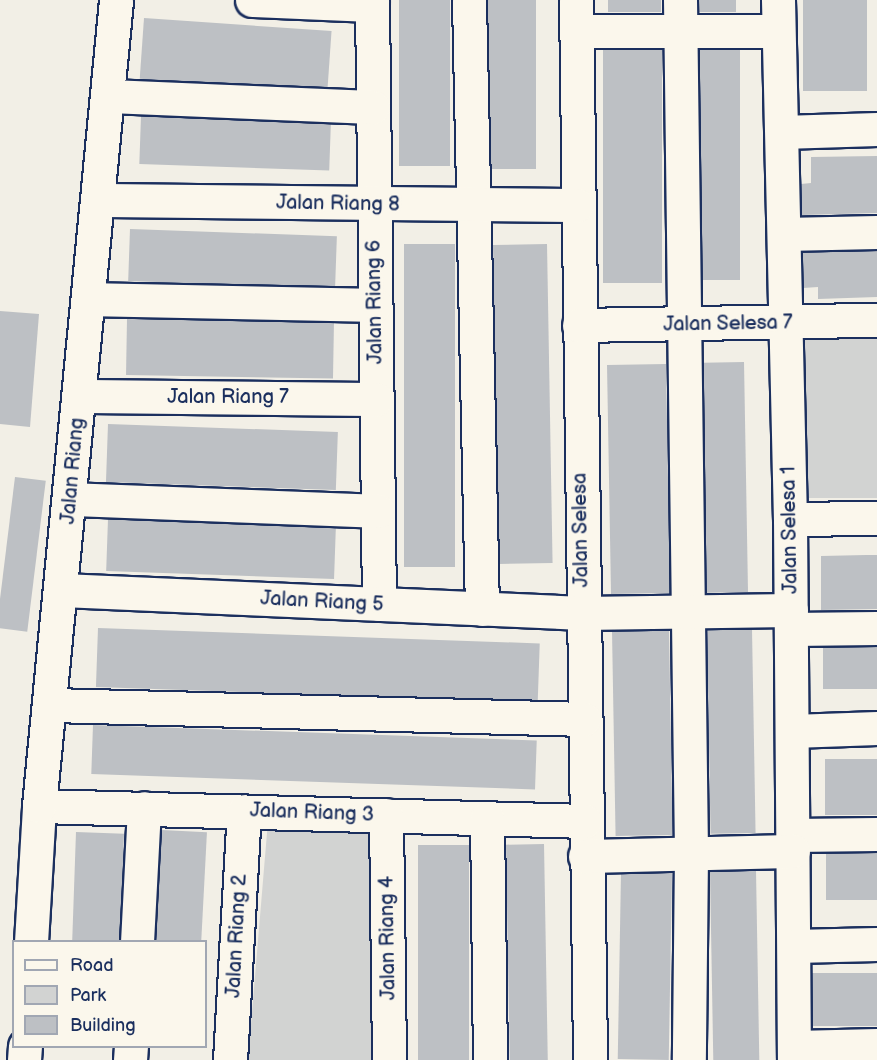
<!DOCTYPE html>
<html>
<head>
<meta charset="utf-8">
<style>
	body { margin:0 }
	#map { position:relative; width:877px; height:1060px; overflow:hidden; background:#f2efe6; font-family:"Balsamiq Sans",sans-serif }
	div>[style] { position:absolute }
	.green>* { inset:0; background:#d2d3d2; transform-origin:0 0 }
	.building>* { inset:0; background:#bdc0c4; transform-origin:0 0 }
	.roads { filter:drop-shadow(2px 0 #1b2f5e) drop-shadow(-2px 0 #1b2f5e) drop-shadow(0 2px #1b2f5e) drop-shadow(0 -2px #1b2f5e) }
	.minor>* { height:33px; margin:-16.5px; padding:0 16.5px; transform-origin:16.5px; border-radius:16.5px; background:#fbf7ec }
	span { translate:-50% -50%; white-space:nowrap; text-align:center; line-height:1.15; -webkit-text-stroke:5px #fbf7ec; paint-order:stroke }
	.street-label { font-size:20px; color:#1b2f5e }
	.legend { position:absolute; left:12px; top:940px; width:195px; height:108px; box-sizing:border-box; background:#fbf7ec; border:2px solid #a1a7b3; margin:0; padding:8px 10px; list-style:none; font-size:18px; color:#1b2f5e }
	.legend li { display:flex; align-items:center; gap:12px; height:30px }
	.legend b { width:30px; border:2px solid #a1a7b3 }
</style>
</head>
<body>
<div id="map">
	<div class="green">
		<i style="left:877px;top:333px;width:165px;height:80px;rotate:90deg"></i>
		<i style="clip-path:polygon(268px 821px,374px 828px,373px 1060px,248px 1060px)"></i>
	</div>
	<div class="building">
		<i style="left:399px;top:0;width:51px;height:166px"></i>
		<i style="left:488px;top:0;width:48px;height:169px"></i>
		<i style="left:608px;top:0;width:53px;height:12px"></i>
		<i style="left:699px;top:0;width:37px;height:12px"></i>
		<i style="left:803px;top:0;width:64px;height:91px"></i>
		<i style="left:144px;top:18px;width:188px;height:61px;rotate:4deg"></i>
		<i style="left:603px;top:50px;width:59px;height:233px"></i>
		<i style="left:699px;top:50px;width:41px;height:230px"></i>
		<i style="left:141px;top:116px;width:190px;height:48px;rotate:2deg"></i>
		<i style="clip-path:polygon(877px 156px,877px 213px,802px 215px,801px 184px,811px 183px,811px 157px)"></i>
		<i style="left:130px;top:229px;width:207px;height:52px;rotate:2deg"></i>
		<i style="left:404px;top:244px;width:51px;height:323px"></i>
		<i style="left:547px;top:244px;width:319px;height:54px;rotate:89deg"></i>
		<i style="clip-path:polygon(877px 251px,877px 297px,818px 299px,818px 287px,803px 288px,803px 252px)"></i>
		<i style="clip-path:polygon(0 311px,39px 314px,30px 427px,0 424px)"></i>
		<i style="left:127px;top:319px;width:207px;height:56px;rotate:1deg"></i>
		<i style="left:744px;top:362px;width:230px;height:41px;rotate:89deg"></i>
		<i style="left:666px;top:364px;width:229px;height:59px;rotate:89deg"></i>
		<i style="left:108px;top:424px;width:230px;height:58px;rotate:2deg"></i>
		<i style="left:15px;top:477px;width:31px;height:152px;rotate:7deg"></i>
		<i style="left:108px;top:519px;width:228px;height:52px;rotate:2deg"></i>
		<i style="clip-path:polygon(866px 555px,877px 555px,877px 609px,821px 610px,821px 556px)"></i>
		<i style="left:98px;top:628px;width:442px;height:59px;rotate:2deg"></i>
		<i style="left:752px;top:629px;width:204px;height:45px;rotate:89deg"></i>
		<i style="left:669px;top:630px;width:205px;height:57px;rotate:89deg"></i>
		<i style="left:823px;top:647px;width:54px;height:42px"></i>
		<i style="left:93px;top:725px;width:444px;height:49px;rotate:2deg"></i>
		<i style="left:877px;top:759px;width:56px;height:52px;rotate:90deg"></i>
		<i style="left:162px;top:830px;width:45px;height:112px;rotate:3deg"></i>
		<i style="left:76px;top:832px;width:48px;height:110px;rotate:2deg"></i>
		<i style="left:544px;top:844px;width:216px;height:38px;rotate:89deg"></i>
		<i style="left:418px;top:845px;width:51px;height:215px"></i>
		<i style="left:826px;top:853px;width:51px;height:47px"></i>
		<i style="left:756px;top:871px;width:189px;height:46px;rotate:89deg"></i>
		<i style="left:672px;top:873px;width:187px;height:51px;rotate:91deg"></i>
		<i style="left:877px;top:973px;width:53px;height:65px;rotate:90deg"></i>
	</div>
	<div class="roads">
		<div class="minor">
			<i style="left:252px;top:0;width:120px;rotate:2.4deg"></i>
			<i style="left:372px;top:0;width:604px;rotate:89.34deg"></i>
			<i style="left:469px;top:0;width:609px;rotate:88.78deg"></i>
			<i style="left:576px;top:0;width:1060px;rotate:89.24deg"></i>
			<i style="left:680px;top:0;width:854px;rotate:89.26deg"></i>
			<i style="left:691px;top:854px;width:206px;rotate:90.6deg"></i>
			<i style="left:778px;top:0;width:519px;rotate:88.68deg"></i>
			<i style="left:790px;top:519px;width:541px;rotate:89.58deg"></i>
			<i style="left:576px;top:31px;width:202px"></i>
			<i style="left:108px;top:96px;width:265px;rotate:2.4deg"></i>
			<i style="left:782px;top:132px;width:95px;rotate:-1.8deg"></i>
			<i style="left:98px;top:200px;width:479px;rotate:0.6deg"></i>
			<i style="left:784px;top:234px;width:93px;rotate:-1.2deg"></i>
			<i style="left:89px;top:299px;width:286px;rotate:1.2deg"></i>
			<i style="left:579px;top:325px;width:298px;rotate:-1deg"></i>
			<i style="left:80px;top:396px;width:296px;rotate:0.6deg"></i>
			<i style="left:71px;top:499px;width:307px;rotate:2.2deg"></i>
			<i style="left:790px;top:519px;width:87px;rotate:-0.7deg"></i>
			<i style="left:62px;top:590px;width:521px;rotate:2.53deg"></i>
			<i style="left:582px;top:613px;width:209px;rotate:-0.8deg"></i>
			<i style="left:791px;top:629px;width:86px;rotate:-0.7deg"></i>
			<i style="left:51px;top:705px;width:533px;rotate:1.5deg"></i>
			<i style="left:792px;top:731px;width:85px;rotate:-2deg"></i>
			<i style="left:39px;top:806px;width:546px;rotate:1.57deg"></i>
			<i style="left:386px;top:815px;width:245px;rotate:89.3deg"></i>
			<i style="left:487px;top:818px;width:242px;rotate:89.3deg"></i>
			<i style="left:793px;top:835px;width:84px;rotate:-0.7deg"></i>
			<i style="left:585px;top:856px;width:208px;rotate:-1.4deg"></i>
			<i style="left:31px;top:942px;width:136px;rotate:-86.6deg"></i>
			<i style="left:39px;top:806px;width:810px;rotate:-84.54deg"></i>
			<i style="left:137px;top:942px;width:134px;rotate:-87deg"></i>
			<i style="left:794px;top:946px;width:83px;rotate:-1.4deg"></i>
			<i style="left:795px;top:1047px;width:82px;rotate:-1.4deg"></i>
			<i style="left:24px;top:1060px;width:14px;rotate:-86deg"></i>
			<i style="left:130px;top:1060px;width:14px;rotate:-86deg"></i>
			<i style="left:230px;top:1060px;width:249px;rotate:-86.8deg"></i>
		</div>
	</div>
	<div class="street-label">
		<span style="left:338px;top:204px;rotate:1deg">Jalan Riang 8</span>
		<span style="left:375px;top:302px;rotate:-91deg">Jalan Riang 6</span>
		<span style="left:728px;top:324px;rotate:-1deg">Jalan Selesa 7</span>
		<span style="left:228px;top:397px">Jalan Riang 7</span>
		<span style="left:73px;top:471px;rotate:-85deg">Jalan Riang</span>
		<span style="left:581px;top:530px;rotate:-91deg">Jalan Selesa</span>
		<span style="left:790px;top:530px;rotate:-91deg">Jalan Selesa 1</span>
		<span style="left:322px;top:602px;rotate:3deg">Jalan Riang 5</span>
		<span style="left:312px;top:813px;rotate:2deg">Jalan Riang 3</span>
		<span style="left:237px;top:936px;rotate:-87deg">Jalan Riang 2</span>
		<span style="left:388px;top:938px;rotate:-91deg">Jalan Riang 4</span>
	</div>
	<ul class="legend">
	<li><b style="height:8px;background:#fbf7ec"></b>Road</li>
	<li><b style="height:16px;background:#d2d3d2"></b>Park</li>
	<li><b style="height:16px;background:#bdc0c4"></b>Building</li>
	</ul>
</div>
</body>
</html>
